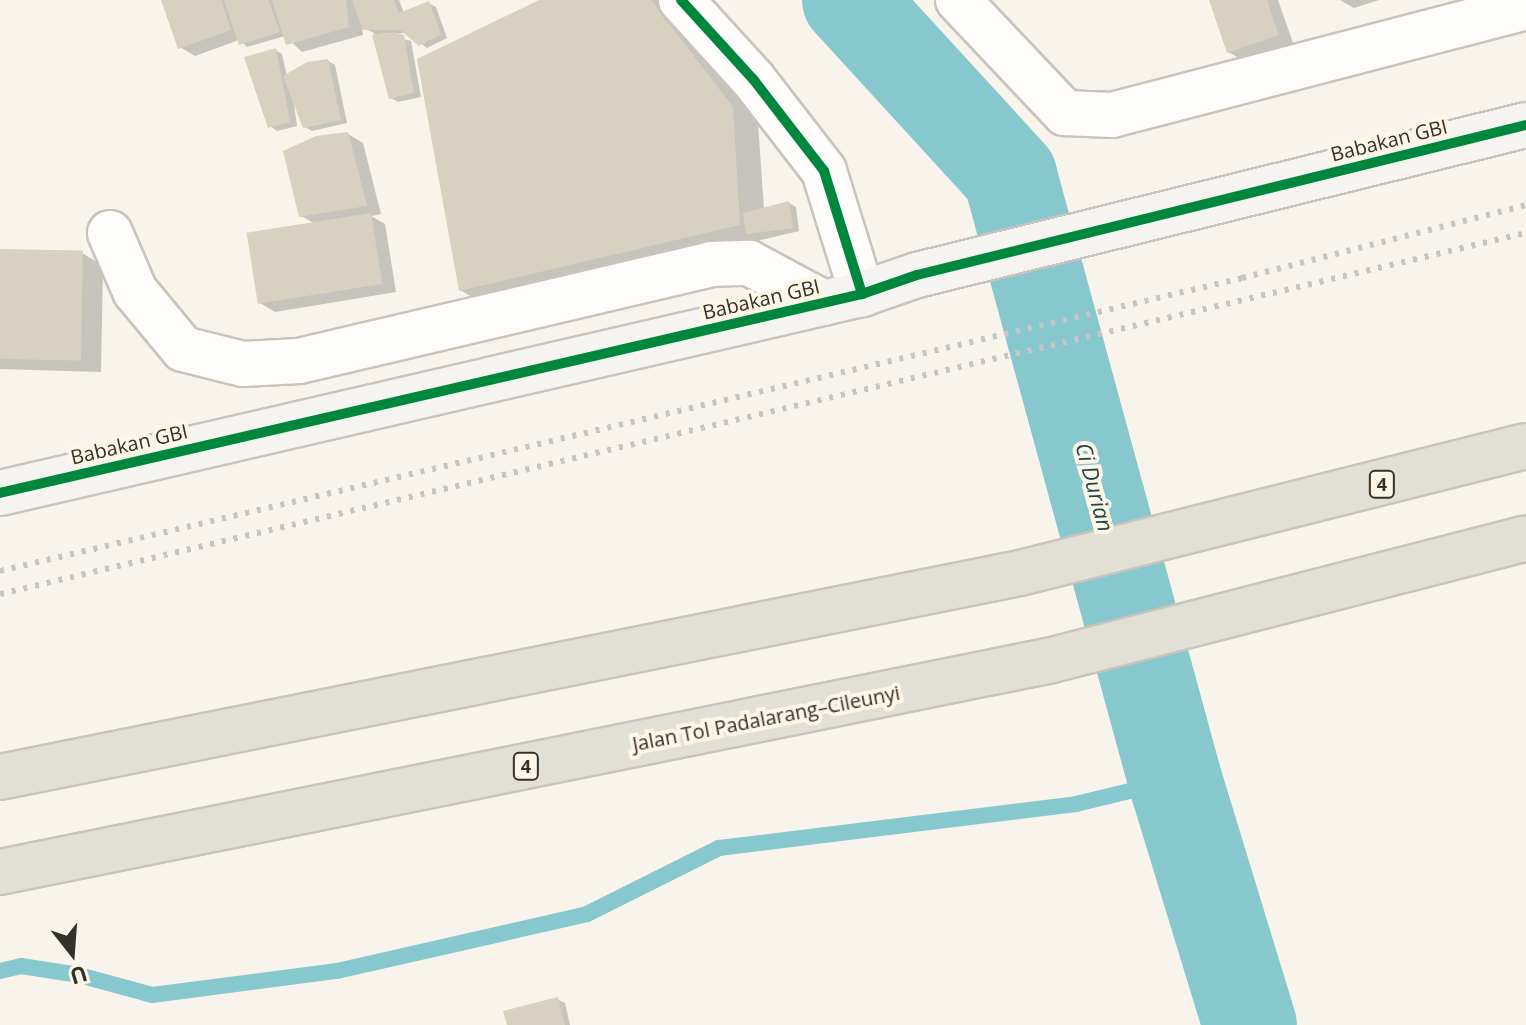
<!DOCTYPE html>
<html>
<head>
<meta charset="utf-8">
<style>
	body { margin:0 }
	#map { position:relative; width:1526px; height:1025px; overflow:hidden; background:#f8f4eb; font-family:"Open Sans",sans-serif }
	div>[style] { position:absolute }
	.shadow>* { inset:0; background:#0003 }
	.stream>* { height:16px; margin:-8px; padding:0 8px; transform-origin:8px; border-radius:8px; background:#87c8cf }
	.river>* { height:94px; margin:-47px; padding:0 47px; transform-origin:47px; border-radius:47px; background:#87c8cf }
	.building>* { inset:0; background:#d8d1c0; transform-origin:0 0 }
	.roads { filter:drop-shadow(2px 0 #c8c4bd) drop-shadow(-2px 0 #c8c4bd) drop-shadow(0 2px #c8c4bd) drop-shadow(0 -2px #c8c4bd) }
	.street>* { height:44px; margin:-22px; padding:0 22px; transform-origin:22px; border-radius:22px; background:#fefdfc }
	.secondary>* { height:44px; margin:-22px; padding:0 22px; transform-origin:22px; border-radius:22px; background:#f5f4f0 }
	.highway>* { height:44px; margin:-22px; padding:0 22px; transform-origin:22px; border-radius:22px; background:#e2e0d4 }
	.rail>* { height:6px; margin-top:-3px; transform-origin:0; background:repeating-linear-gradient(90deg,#c6c5c3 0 4px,transparent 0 12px) }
	.cycleway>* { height:10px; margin:-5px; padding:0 5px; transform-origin:5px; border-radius:5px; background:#00873e }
	span { translate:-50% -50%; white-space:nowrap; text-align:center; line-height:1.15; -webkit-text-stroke:8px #fef6e5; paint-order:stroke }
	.shield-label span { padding:2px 6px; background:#fef6e5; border:2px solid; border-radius:6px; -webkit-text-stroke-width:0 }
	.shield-label { font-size:18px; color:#34302a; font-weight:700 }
	.street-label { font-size:20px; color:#34302a }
	.water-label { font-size:22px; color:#1c474d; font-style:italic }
	.north { position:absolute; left:32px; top:913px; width:80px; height:80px; -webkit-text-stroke:6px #fef6e5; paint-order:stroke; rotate:163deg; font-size:22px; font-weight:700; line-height:32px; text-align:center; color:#34302a }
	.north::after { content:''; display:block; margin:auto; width:28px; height:36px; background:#34302a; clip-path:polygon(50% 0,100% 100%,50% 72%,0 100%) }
</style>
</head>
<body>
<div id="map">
	<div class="shadow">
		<i style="clip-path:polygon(163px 0,399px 0,404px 13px,428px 3px,436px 7px,447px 38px,427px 48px,407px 33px,381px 33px,411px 41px,421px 97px,398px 102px,391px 98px,374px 33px,362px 27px,363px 35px,302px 52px,285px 36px,247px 47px,239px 40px,195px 56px,180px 47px)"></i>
		<i style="clip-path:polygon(543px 0,664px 0,758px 123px,764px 209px,789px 203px,796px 207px,799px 231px,486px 305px,460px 290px)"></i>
		<i style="clip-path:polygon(1211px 0,1278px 0,1293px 43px,1243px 60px,1228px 52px)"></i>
		<i style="clip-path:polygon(1340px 0,1379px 0,1354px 8px)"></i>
		<i style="clip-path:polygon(275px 50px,282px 54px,287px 76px,328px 61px,335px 65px,347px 123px,312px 131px,305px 127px,293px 97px,297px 126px,277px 131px,270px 126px)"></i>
		<i style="clip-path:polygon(348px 134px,363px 143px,381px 214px,371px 216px,385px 224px,396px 292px,275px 312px,260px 303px,316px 224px,301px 216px)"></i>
		<i style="clip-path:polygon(0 251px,82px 253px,103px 266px,101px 372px,0 369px)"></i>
		<i style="clip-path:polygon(557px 999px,565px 1003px,570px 1025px,509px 1025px)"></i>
	</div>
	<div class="stream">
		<i style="left:0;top:971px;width:22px;rotate:-13deg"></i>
		<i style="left:21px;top:966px;width:59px;rotate:8.8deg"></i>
		<i style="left:79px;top:975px;width:76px;rotate:15.3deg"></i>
		<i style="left:152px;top:995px;width:187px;rotate:-7.4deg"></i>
		<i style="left:337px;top:971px;width:256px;rotate:-12.8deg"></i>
		<i style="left:587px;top:914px;width:148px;rotate:-26.6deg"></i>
		<i style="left:719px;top:848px;width:360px;rotate:-7deg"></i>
		<i style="left:1076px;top:804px;width:102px;rotate:-13.6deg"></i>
	</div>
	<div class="river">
		<i style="left:849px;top:0;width:239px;rotate:47.5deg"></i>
		<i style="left:1010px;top:176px;width:626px;rotate:74.72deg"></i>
		<i style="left:1175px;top:780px;width:256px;rotate:73deg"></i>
	</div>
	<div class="building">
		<i style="clip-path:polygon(161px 0,221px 0,231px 30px,178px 49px)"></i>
		<i style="clip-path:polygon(224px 0,268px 0,280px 32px,239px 45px)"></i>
		<i style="clip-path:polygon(272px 0,346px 0,349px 27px,286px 45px)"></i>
		<i style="clip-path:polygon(352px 0,394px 0,399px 13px,429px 1px,441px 34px,419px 46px,400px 30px,363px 30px)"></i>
		<i style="clip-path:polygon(539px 0,651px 0,733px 107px,740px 225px,459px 291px,417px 59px)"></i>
		<i style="clip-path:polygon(1209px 0,1267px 0,1279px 35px,1227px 53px)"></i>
		<i style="clip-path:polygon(394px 32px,404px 35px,414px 93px,389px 99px,372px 35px)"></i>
		<i style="clip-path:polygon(276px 48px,290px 122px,268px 128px,244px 57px)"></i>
		<i style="clip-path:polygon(328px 59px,341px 120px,303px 128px,283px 76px,307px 62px)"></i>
		<i style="clip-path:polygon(348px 132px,367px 206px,299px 217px,283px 151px,316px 136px)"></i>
		<i style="clip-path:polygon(789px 201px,793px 228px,746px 234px,743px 213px)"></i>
		<i style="left:371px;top:213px;width:72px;height:126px;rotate:81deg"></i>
		<i style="left:0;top:249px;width:83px;height:110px;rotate:1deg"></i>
		<i style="clip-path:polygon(558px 997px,565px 1025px,507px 1025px,503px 1011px)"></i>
	</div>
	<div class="roads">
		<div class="street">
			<i style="left:681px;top:0;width:107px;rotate:47.7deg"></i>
			<i style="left:753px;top:79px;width:116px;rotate:52.3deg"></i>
			<i style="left:824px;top:171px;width:129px;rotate:72.8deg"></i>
			<i style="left:958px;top:0;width:156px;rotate:46.6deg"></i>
			<i style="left:1065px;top:113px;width:47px;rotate:2.4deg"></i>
			<i style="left:1112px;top:115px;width:428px;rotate:-14.6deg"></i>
			<i style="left:110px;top:233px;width:63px;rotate:66.7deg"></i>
			<i style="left:135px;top:291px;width:75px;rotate:50.4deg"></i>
			<i style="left:183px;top:349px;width:62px;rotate:14deg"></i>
			<i style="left:243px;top:364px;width:56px;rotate:-3.1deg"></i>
			<i style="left:299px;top:361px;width:423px;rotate:-13.2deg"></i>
			<i style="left:711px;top:264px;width:38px;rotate:-2deg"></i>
			<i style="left:749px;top:263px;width:85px;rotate:28.1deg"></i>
		</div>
		<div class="secondary">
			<i style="left:0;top:493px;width:885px;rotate:-13deg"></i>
			<i style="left:862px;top:294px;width:58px;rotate:-19.1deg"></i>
			<i style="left:917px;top:275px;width:627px;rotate:-13.84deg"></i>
		</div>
		<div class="highway">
			<i style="left:0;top:777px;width:1040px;rotate:-11.31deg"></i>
			<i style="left:1020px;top:573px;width:522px;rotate:-14.09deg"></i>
			<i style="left:0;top:872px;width:1073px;rotate:-11.39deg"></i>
			<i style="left:1052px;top:660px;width:489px;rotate:-14.4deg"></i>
		</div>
	</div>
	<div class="rail">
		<i style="left:0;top:571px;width:1276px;rotate:-13.27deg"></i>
		<i style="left:1242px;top:278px;width:293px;rotate:-14.4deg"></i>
		<i style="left:0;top:594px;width:1568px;rotate:-13.31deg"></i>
	</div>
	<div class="cycleway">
		<i style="left:681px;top:0;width:107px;rotate:47.7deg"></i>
		<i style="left:753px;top:79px;width:116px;rotate:52.3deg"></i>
		<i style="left:824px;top:171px;width:129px;rotate:72.8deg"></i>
		<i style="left:0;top:493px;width:885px;rotate:-13deg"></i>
		<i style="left:862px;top:294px;width:58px;rotate:-19.1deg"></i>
		<i style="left:917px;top:275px;width:627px;rotate:-13.84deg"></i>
	</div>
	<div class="shield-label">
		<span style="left:1382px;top:484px">4</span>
		<span style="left:526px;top:766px">4</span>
	</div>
	<div class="street-label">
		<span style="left:1389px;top:140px;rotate:-14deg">Babakan GBI</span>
		<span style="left:761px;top:299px;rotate:-13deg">Babakan GBI</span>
		<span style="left:129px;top:444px;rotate:-13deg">Babakan GBI</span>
		<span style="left:766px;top:718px;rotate:-11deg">Jalan Tol Padalarang–Cileunyi</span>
	</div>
	<div class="water-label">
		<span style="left:1095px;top:487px;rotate:75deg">Ci Durian</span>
	</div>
	<div class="north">U</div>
</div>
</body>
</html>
